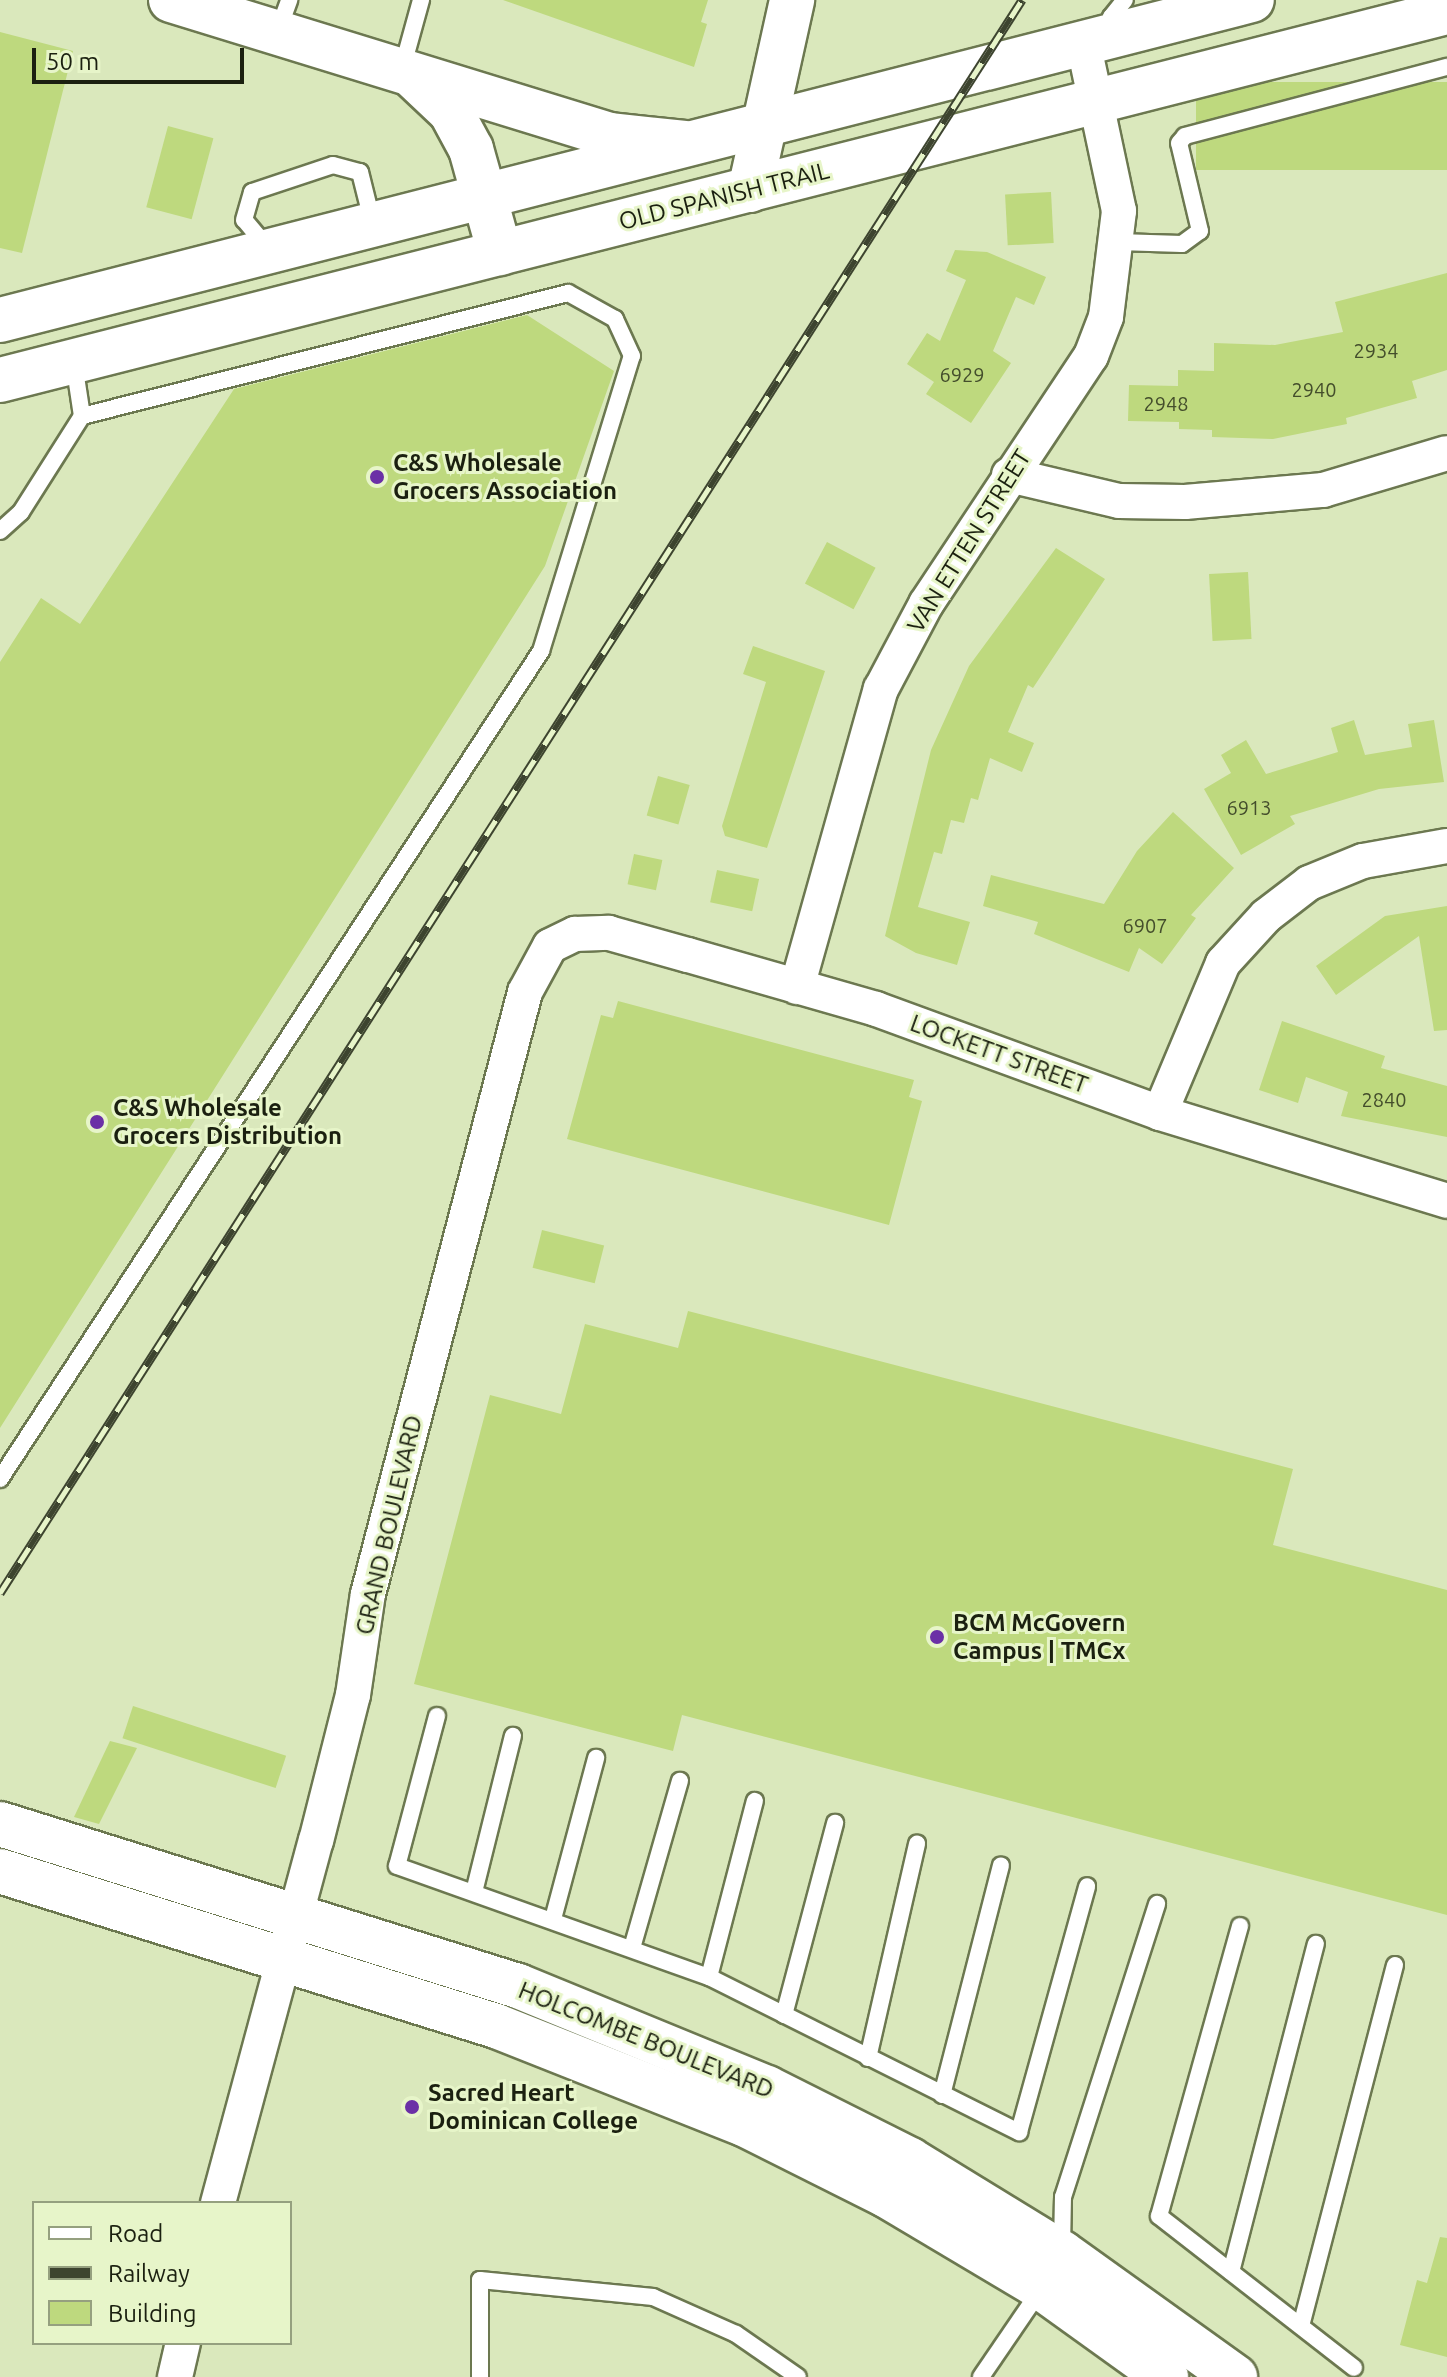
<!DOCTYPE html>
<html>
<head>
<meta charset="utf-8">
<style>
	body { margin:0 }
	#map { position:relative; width:1447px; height:2377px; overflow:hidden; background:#dae8bc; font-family:Ubuntu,sans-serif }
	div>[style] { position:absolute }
	.building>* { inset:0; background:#bed97e; transform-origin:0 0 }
	.roads { filter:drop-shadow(2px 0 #6c7850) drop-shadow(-2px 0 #6c7850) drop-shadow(0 2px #6c7850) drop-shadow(0 -2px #6c7850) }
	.lane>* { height:16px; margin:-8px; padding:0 8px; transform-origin:8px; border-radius:8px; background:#fff }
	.street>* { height:34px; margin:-17px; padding:0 17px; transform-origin:17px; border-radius:17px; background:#fff }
	.secondary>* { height:44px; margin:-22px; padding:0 22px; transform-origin:22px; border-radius:22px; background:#fff }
	.primary>* { height:44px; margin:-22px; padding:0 22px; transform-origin:22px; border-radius:22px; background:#fff }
	.rail>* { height:9px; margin-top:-4.5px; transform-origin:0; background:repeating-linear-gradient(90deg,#e7f5c9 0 18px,#3d442f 0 36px); box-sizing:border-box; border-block:2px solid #3d442f }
	.dots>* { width:22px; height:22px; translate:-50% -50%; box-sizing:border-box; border:4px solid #e7f5c9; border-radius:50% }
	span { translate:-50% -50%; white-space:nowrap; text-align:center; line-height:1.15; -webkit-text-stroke:6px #e7f5c9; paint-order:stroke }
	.number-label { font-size:20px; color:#444e2c }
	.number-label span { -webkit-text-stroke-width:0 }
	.street-label { font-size:24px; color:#1b2010 }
	.poi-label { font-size:24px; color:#1b2010; font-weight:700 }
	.left { translate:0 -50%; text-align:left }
	.legend { position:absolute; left:32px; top:2201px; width:260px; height:144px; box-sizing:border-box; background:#e7f5c9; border:2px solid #95a07f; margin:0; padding:10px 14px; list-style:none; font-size:24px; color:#1b2010 }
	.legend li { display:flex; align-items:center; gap:16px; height:40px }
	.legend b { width:40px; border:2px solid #95a07f }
	.scale { position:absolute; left:32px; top:48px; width:212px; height:36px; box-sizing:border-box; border:4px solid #1b2010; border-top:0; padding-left:10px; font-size:24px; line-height:28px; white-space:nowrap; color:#1b2010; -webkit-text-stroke:6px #e7f5c9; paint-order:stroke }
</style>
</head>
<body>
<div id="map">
	<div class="building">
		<i style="clip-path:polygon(503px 0,708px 0,701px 22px,707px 24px,694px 67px)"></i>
		<i style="clip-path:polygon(0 32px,73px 51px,22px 253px,0 248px)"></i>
		<i style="left:1447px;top:82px;width:88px;height:251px;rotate:90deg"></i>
		<i style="left:168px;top:126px;width:47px;height:84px;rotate:15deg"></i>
		<i style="left:1051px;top:192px;width:51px;height:46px;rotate:87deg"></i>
		<i style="clip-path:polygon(955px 250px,987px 252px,1046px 277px,1034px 305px,1016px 297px,993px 351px,1011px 363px,971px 423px,926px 394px,934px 382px,907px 364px,927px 333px,940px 341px,966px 280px,946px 271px)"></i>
		<i style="clip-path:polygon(1447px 273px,1447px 370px,1412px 381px,1417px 398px,1346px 418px,1347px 424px,1273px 439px,1212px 437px,1212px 430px,1179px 429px,1179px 422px,1128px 421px,1129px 385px,1178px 386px,1178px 370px,1214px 371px,1214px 343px,1275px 345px,1343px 332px,1335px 302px)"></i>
		<i style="clip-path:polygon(527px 315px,614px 371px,545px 566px,0 1428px,0 662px,41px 598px,80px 624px,234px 389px)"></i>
		<i style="left:827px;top:542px;width:55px;height:47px;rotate:28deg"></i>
		<i style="clip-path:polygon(1056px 548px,1105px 579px,1033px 688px,1028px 685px,1008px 732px,1034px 743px,1022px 772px,990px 758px,978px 800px,971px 798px,964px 823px,951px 820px,942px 854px,934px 852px,918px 907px,970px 922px,957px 965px,916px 953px,885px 936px,931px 750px,969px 666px)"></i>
		<i style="left:1248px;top:572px;width:67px;height:39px;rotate:87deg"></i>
		<i style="clip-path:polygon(753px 646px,825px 671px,767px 848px,725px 836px,722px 826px,766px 682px,743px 674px)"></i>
		<i style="clip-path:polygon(1354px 720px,1365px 755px,1412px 747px,1408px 724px,1434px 720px,1444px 782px,1379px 789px,1290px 816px,1295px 824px,1241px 855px,1204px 789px,1231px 773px,1221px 755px,1246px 740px,1266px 774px,1338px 752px,1331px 728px)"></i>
		<i style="left:658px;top:776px;width:33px;height:41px;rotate:16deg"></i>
		<i style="clip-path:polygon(1173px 812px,1234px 868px,1191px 915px,1196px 918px,1162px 964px,1139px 948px,1129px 972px,1034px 934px,1038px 922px,983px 906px,991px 875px,1104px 904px,1137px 851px)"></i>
		<i style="left:634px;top:854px;width:29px;height:31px;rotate:12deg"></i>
		<i style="left:717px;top:870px;width:43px;height:33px;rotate:12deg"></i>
		<i style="clip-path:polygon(1447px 906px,1447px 1030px,1434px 1031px,1419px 936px,1336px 995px,1316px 966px,1385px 916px)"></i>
		<i style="clip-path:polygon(618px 1001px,914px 1080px,909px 1097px,922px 1101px,889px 1225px,567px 1139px,601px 1015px,613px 1018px)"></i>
		<i style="clip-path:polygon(1282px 1021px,1385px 1056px,1381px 1068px,1447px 1086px,1447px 1137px,1341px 1116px,1348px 1092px,1306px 1077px,1298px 1103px,1259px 1090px)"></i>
		<i style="left:542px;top:1230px;width:64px;height:39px;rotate:14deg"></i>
		<i style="clip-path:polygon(688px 1311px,1293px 1469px,1273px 1545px,1447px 1590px,1447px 1915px,682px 1715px,673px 1751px,414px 1684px,490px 1395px,561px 1414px,585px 1324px,678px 1348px)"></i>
		<i style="left:133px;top:1706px;width:161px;height:34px;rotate:18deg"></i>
		<i style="clip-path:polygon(110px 1741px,137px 1748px,99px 1824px,74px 1817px)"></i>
		<i style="clip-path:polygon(1440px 2237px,1447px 2238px,1447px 2357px,1400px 2345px,1417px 2280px,1427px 2283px)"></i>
	</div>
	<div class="roads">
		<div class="lane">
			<i style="left:278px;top:31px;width:33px;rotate:-70deg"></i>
			<i style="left:1112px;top:33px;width:16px;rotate:-94deg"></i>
			<i style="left:1111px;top:17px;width:22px;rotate:-51deg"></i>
			<i style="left:402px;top:69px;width:72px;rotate:-74.6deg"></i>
			<i style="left:1118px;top:242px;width:64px;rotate:1.8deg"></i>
			<i style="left:1182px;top:244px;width:22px;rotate:-36deg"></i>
			<i style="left:1200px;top:231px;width:90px;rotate:-103.4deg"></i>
			<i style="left:1179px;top:143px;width:9px;rotate:-49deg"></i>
			<i style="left:1185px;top:136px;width:271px;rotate:-14.8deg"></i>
			<i style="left:267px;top:247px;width:35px;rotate:-130deg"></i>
			<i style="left:244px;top:220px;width:29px;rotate:-74deg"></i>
			<i style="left:252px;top:192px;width:85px;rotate:-18.4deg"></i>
			<i style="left:333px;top:165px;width:28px;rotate:15deg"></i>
			<i style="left:360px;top:172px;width:54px;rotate:76deg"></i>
			<i style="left:0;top:531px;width:28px;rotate:-42deg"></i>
			<i style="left:21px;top:512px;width:114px;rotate:-57.6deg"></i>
			<i style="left:82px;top:416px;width:54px;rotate:-98.6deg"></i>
			<i style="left:0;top:1479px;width:989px;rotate:-56.84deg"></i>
			<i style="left:541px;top:651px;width:309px;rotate:-72.9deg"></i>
			<i style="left:632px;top:356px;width:41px;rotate:-114.7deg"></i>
			<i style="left:615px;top:319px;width:54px;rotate:-151deg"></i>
			<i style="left:568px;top:293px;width:501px;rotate:165.8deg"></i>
			<i style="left:437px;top:1716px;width:155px;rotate:104.9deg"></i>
			<i style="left:397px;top:1866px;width:331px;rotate:19.6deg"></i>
			<i style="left:709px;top:1977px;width:347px;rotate:26.6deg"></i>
			<i style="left:1019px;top:2132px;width:255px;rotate:-74.5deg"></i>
			<i style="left:474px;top:1892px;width:161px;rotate:-76deg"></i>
			<i style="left:553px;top:1919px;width:167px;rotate:-75deg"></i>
			<i style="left:1240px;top:1926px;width:301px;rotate:105.6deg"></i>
			<i style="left:1159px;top:2216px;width:247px;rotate:37.9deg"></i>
			<i style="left:632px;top:1948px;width:174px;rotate:-74deg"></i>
			<i style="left:709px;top:1977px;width:182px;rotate:-75.4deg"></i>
			<i style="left:784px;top:2015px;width:199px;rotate:-75.1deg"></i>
			<i style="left:868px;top:2058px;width:220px;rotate:-77.1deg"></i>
			<i style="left:942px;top:2095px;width:237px;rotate:-75.6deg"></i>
			<i style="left:1062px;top:2248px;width:51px;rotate:-88.9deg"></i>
			<i style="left:1063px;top:2197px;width:308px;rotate:-72.2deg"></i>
			<i style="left:1231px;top:2272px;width:339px;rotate:-75.5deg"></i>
			<i style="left:1301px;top:2326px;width:373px;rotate:-75.4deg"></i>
			<i style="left:480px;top:2377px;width:97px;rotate:-90deg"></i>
			<i style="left:480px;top:2280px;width:174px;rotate:5.6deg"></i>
			<i style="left:653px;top:2297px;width:91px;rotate:24deg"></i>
			<i style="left:736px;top:2334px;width:75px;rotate:34.7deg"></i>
			<i style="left:981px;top:2377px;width:107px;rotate:-55.7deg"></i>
		</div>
		<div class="street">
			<i style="left:1009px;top:475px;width:113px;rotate:13.3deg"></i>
			<i style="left:1119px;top:501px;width:66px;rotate:0.9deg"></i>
			<i style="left:1185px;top:502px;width:139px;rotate:-5deg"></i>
			<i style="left:1323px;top:490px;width:129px;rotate:-16.6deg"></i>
			<i style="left:797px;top:987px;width:310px;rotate:-74.3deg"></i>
			<i style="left:881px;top:689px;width:96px;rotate:-62.1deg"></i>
			<i style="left:926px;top:604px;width:298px;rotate:-56.4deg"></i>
			<i style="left:1091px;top:356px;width:42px;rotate:-69deg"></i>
			<i style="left:1106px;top:317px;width:107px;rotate:-83deg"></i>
			<i style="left:1119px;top:211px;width:173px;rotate:-102deg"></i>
			<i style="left:1160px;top:1113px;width:163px;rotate:-67.2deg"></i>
			<i style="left:1223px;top:963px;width:64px;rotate:-47.5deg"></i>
			<i style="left:1266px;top:916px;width:54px;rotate:-37.5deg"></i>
			<i style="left:1309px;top:883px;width:58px;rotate:-22.2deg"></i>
			<i style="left:1363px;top:861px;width:85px;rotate:-10.1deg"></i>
			<i style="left:218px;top:2203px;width:375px;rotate:-74.9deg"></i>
			<i style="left:316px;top:1841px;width:151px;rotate:-75.8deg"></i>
			<i style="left:353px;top:1695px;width:102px;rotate:-81.6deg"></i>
			<i style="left:368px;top:1594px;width:622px;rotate:-75.38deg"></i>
			<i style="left:525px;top:992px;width:52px;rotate:-61.5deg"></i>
			<i style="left:550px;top:946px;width:28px;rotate:-26deg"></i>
			<i style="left:575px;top:934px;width:34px;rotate:-2deg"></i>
			<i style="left:609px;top:933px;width:82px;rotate:15.6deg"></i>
			<i style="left:688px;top:955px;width:196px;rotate:16deg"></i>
			<i style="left:876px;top:1009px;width:302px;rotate:20.1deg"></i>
			<i style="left:1160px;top:1113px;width:300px;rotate:17deg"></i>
			<i style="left:175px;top:2377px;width:35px;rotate:-77deg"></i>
		</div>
		<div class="secondary">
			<i style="left:171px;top:0;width:460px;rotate:17.1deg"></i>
			<i style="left:611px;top:135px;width:74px;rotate:6.2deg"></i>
			<i style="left:415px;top:78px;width:50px;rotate:43.4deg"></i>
			<i style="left:451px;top:112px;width:42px;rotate:61.6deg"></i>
			<i style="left:471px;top:149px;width:108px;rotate:74.4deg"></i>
			<i style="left:750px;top:190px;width:195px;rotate:-77.5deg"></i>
		</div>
		<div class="primary">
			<i style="left:0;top:320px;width:1292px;rotate:-14.34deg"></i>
			<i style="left:0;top:380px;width:1493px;rotate:-14.27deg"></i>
			<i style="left:0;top:1824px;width:543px;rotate:17.37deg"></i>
			<i style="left:518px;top:1986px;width:269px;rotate:22.3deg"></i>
			<i style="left:767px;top:2088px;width:160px;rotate:26.7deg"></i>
			<i style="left:910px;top:2160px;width:178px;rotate:31.5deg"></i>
			<i style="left:1062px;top:2253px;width:213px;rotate:35.6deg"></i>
			<i style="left:0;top:1871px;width:520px;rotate:17.35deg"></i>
			<i style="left:496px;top:2026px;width:267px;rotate:21.6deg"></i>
			<i style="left:744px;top:2124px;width:159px;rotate:26.6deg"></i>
			<i style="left:886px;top:2195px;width:182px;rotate:30.8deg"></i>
			<i style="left:1042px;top:2288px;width:153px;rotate:35.7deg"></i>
		</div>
	</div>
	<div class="rail">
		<i style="left:0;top:1593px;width:1893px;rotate:-57.32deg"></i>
	</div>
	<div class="dots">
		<i style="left:377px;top:477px;background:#6b30a6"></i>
		<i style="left:97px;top:1122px;background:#6b30a6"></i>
		<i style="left:937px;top:1637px;background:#6b30a6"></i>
		<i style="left:412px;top:2107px;background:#6b30a6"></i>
	</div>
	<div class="number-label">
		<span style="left:1376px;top:350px">2934</span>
		<span style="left:962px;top:374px">6929</span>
		<span style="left:1314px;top:389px">2940</span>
		<span style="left:1166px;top:403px">2948</span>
		<span style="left:1249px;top:807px">6913</span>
		<span style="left:1145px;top:925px">6907</span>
		<span style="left:1384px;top:1099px">2840</span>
	</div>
	<div class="street-label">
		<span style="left:724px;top:196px;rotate:-14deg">OLD SPANISH TRAIL</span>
		<span style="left:969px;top:541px;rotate:-58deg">VAN ETTEN STREET</span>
		<span style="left:999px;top:1054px;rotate:20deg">LOCKETT STREET</span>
		<span style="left:389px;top:1525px;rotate:-77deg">GRAND BOULEVARD</span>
		<span style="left:646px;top:2040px;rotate:22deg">HOLCOMBE BOULEVARD</span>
	</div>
	<div class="poi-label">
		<span class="left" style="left:393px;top:477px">C&amp;S Wholesale<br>Grocers Association</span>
		<span class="left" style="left:113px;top:1122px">C&amp;S Wholesale<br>Grocers Distribution</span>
		<span class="left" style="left:953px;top:1637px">BCM McGovern<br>Campus | TMCx</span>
		<span class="left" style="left:428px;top:2107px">Sacred Heart<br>Dominican College</span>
	</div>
	<ul class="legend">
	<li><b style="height:10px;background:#fff"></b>Road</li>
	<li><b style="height:10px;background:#3d442f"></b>Railway</li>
	<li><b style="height:22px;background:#bed97e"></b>Building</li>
	</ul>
	<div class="scale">50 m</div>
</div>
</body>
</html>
